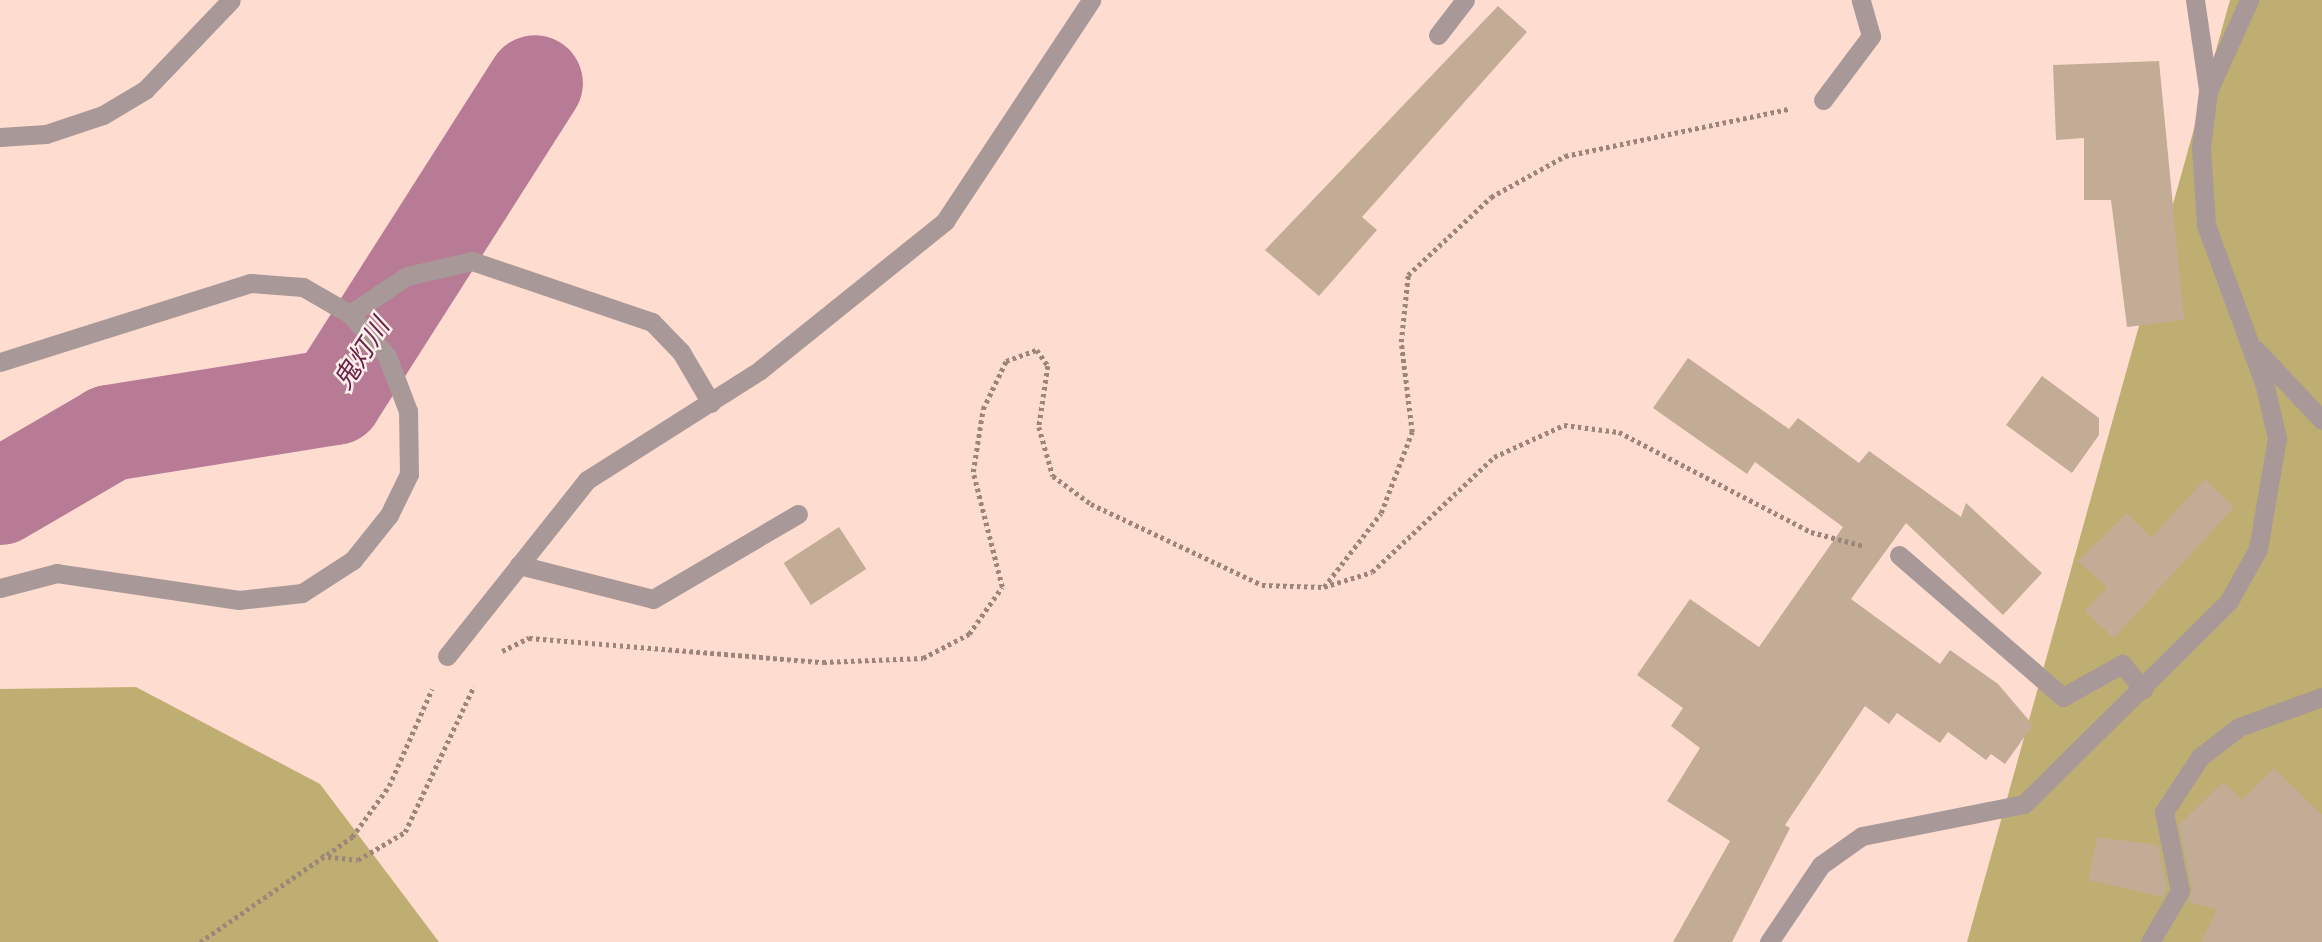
<!DOCTYPE html>
<html>
<head>
<meta charset="utf-8">
<style>
	body { margin:0 }
	#map { position:relative; width:2322px; height:942px; overflow:hidden; background:#feddd0; font-family:"Varela Round","Noto Sans JP",sans-serif }
	div>[style] { position:absolute }
	.forest>* { inset:0; background:#bfae72 }
	.river>* { height:96px; margin:-48px; padding:0 48px; transform-origin:48px; border-radius:48px; background:#b77b95 }
	.building>* { inset:0; background:#c2ac95; transform-origin:0 0 }
	.path>* { height:4.5px; margin-top:-2.25px; transform-origin:0; background:repeating-linear-gradient(90deg,#9c857b 0 3.5px,transparent 0 7px) }
	.service>* { height:19px; margin:-9.5px; padding:0 9.5px; transform-origin:9.5px; border-radius:9.5px; background:#a89898 }
	.minor>* { height:19px; margin:-9.5px; padding:0 9.5px; transform-origin:9.5px; border-radius:9.5px; background:#a89898 }
	span { translate:-50% -50%; white-space:nowrap; text-align:center; line-height:1.15; -webkit-text-stroke:5px #fdefea; paint-order:stroke }
	.water-label { font-size:26px; color:#6a2147; font-style:italic }
</style>
</head>
<body>
<div id="map">
	<div class="forest">
		<i style="clip-path:polygon(2230px 0,2322px 0,2322px 942px,1967px 942px)"></i>
		<i style="clip-path:polygon(136px 687px,320px 784px,439px 942px,0 942px,0 689px)"></i>
	</div>
	<div class="river">
		<i style="left:0;top:497px;width:127px;rotate:-30.2deg"></i>
		<i style="left:110px;top:433px;width:228px;rotate:-9.1deg"></i>
		<i style="left:335px;top:397px;width:372px;rotate:-57.5deg"></i>
	</div>
	<div class="building">
		<i style="clip-path:polygon(1498px 6px,1527px 32px,1362px 217px,1377px 230px,1319px 296px,1265px 250px)"></i>
		<i style="clip-path:polygon(2159px 61px,2184px 320px,2127px 327px,2111px 200px,2084px 200px,2084px 138px,2056px 140px,2053px 65px)"></i>
		<i style="clip-path:polygon(1688px 358px,1789px 429px,1798px 418px,1859px 463px,1869px 451px,1961px 517px,1966px 503px,2042px 573px,2003px 615px,1906px 523px,1851px 599px,1940px 664px,1950px 650px,1998px 684px,2033px 725px,2005px 764px,1991px 754px,1986px 760px,1948px 732px,1940px 743px,1897px 713px,1889px 724px,1865px 706px,1785px 825px,1790px 828px,1732px 942px,1673px 942px,1730px 841px,1667px 801px,1700px 748px,1671px 726px,1683px 708px,1637px 675px,1690px 599px,1759px 647px,1843px 527px,1755px 462px,1747px 474px,1653px 408px)"></i>
		<i style="clip-path:polygon(2042px 376px,2099px 418px,2099px 435px,2072px 473px,2006px 425px)"></i>
		<i style="clip-path:polygon(2205px 479px,2234px 507px,2114px 638px,2085px 611px,2107px 587px,2078px 561px,2127px 513px,2151px 538px)"></i>
		<i style="left:839px;top:527px;width:50px;height:66px;rotate:57deg"></i>
		<i style="clip-path:polygon(2274px 768px,2322px 815px,2322px 942px,2201px 942px,2217px 909px,2188px 902px,2192px 889px,2179px 825px,2223px 782px,2242px 800px)"></i>
		<i style="clip-path:polygon(2097px 837px,2158px 845px,2167px 889px,2163px 897px,2088px 880px)"></i>
	</div>
	<div class="path">
		<i style="left:1324px;top:587px;width:93px;rotate:-52.4deg"></i>
		<i style="left:1381px;top:513px;width:87px;rotate:-69.1deg"></i>
		<i style="left:1412px;top:432px;width:91px;rotate:-97deg"></i>
		<i style="left:1401px;top:342px;width:67px;rotate:-84deg"></i>
		<i style="left:1408px;top:275px;width:114px;rotate:-43.2deg"></i>
		<i style="left:1491px;top:197px;width:85px;rotate:-29deg"></i>
		<i style="left:1565px;top:156px;width:228px;rotate:-11.9deg"></i>
		<i style="left:502px;top:651px;width:30px;rotate:-26deg"></i>
		<i style="left:529px;top:638px;width:295px;rotate:4.7deg"></i>
		<i style="left:823px;top:662px;width:100px;rotate:-2.3deg"></i>
		<i style="left:923px;top:658px;width:52px;rotate:-27.6deg"></i>
		<i style="left:969px;top:634px;width:57px;rotate:-54.9deg"></i>
		<i style="left:1002px;top:587px;width:119px;rotate:-104.2deg"></i>
		<i style="left:973px;top:472px;width:64px;rotate:-81deg"></i>
		<i style="left:983px;top:409px;width:53px;rotate:-64.4deg"></i>
		<i style="left:1006px;top:361px;width:33px;rotate:-20deg"></i>
		<i style="left:1037px;top:350px;width:19px;rotate:55deg"></i>
		<i style="left:1048px;top:366px;width:62px;rotate:98.4deg"></i>
		<i style="left:1039px;top:427px;width:51px;rotate:74.1deg"></i>
		<i style="left:1053px;top:476px;width:47px;rotate:36.4deg"></i>
		<i style="left:1091px;top:504px;width:189px;rotate:25.3deg"></i>
		<i style="left:1262px;top:585px;width:62px;rotate:1.8deg"></i>
		<i style="left:1324px;top:587px;width:50px;rotate:-17.4deg"></i>
		<i style="left:1372px;top:572px;width:168px;rotate:-43.3deg"></i>
		<i style="left:1494px;top:457px;width:77px;rotate:-24.6deg"></i>
		<i style="left:1564px;top:425px;width:55px;rotate:7.3deg"></i>
		<i style="left:1619px;top:432px;width:216px;rotate:27.5deg"></i>
		<i style="left:1811px;top:532px;width:55px;rotate:14.8deg"></i>
		<i style="left:321px;top:856px;width:37px;rotate:6deg"></i>
		<i style="left:358px;top:860px;width:55px;rotate:-30.8deg"></i>
		<i style="left:405px;top:832px;width:161px;rotate:-64.7deg"></i>
		<i style="left:200px;top:942px;width:185px;rotate:-34.6deg"></i>
		<i style="left:352px;top:837px;width:63px;rotate:-54deg"></i>
		<i style="left:389px;top:786px;width:106px;rotate:-66.1deg"></i>
	</div>
	<div class="service">
		<i style="left:350px;top:314px;width:69px;rotate:-33.7deg"></i>
		<i style="left:407px;top:276px;width:67px;rotate:-13deg"></i>
		<i style="left:472px;top:261px;width:190px;rotate:18.7deg"></i>
		<i style="left:652px;top:322px;width:42px;rotate:46deg"></i>
		<i style="left:681px;top:352px;width:59px;rotate:59.5deg"></i>
		<i style="left:519px;top:565px;width:138px;rotate:14.2deg"></i>
		<i style="left:653px;top:599px;width:168px;rotate:-30.4deg"></i>
		<i style="left:447px;top:656px;width:225px;rotate:-51.5deg"></i>
		<i style="left:587px;top:480px;width:205px;rotate:-32.4deg"></i>
		<i style="left:760px;top:370px;width:238px;rotate:-38.8deg"></i>
		<i style="left:945px;top:221px;width:265px;rotate:-56.5deg"></i>
	</div>
	<div class="minor">
		<i style="left:2195px;top:0;width:90px;rotate:81.7deg"></i>
		<i style="left:1438px;top:35px;width:44px;rotate:-52.4deg"></i>
		<i style="left:1823px;top:100px;width:80px;rotate:-53.1deg"></i>
		<i style="left:1871px;top:36px;width:37px;rotate:-106deg"></i>
		<i style="left:0;top:137px;width:46px;rotate:-3.7deg"></i>
		<i style="left:46px;top:134px;width:60px;rotate:-18.4deg"></i>
		<i style="left:103px;top:115px;width:49px;rotate:-30.8deg"></i>
		<i style="left:145px;top:90px;width:124px;rotate:-46.3deg"></i>
		<i style="left:2256px;top:350px;width:96px;rotate:46.7deg"></i>
		<i style="left:0;top:362px;width:263px;rotate:-17.5deg"></i>
		<i style="left:251px;top:283px;width:52px;rotate:4.4deg"></i>
		<i style="left:303px;top:287px;width:54px;rotate:29.9deg"></i>
		<i style="left:350px;top:314px;width:56px;rotate:48.6deg"></i>
		<i style="left:387px;top:356px;width:59px;rotate:69.1deg"></i>
		<i style="left:408px;top:411px;width:63px;rotate:89.1deg"></i>
		<i style="left:409px;top:474px;width:46px;rotate:116deg"></i>
		<i style="left:389px;top:515px;width:58px;rotate:128.7deg"></i>
		<i style="left:353px;top:560px;width:61px;rotate:147.1deg"></i>
		<i style="left:302px;top:593px;width:63px;rotate:173.7deg"></i>
		<i style="left:239px;top:600px;width:184px;rotate:-171.6deg"></i>
		<i style="left:57px;top:573px;width:59px;rotate:165.3deg"></i>
		<i style="left:1899px;top:555px;width:217px;rotate:40.9deg"></i>
		<i style="left:2063px;top:697px;width:68px;rotate:-29.2deg"></i>
		<i style="left:2122px;top:664px;width:33px;rotate:50deg"></i>
		<i style="left:1769px;top:942px;width:93px;rotate:-56deg"></i>
		<i style="left:1821px;top:865px;width:50px;rotate:-35.3deg"></i>
		<i style="left:1862px;top:836px;width:165px;rotate:-11.2deg"></i>
		<i style="left:2024px;top:804px;width:289px;rotate:-44.7deg"></i>
		<i style="left:2229px;top:601px;width:60px;rotate:-60.9deg"></i>
		<i style="left:2258px;top:549px;width:113px;rotate:-80.3deg"></i>
		<i style="left:2277px;top:438px;width:53px;rotate:-103deg"></i>
		<i style="left:2265px;top:386px;width:171px;rotate:-110.1deg"></i>
		<i style="left:2206px;top:225px;width:77px;rotate:-93.7deg"></i>
		<i style="left:2201px;top:148px;width:57px;rotate:-83deg"></i>
		<i style="left:2208px;top:91px;width:100px;rotate:-65.7deg"></i>
		<i style="left:2150px;top:942px;width:59px;rotate:-59.5deg"></i>
		<i style="left:2180px;top:891px;width:81px;rotate:-101.4deg"></i>
		<i style="left:2164px;top:812px;width:66px;rotate:-56.8deg"></i>
		<i style="left:2200px;top:757px;width:49px;rotate:-37.6deg"></i>
		<i style="left:2239px;top:727px;width:88px;rotate:-19.9deg"></i>
	</div>
	<div class="water-label">
		<span style="left:362px;top:354px;rotate:-57deg">鬼灯川</span>
	</div>
</div>
</body>
</html>
